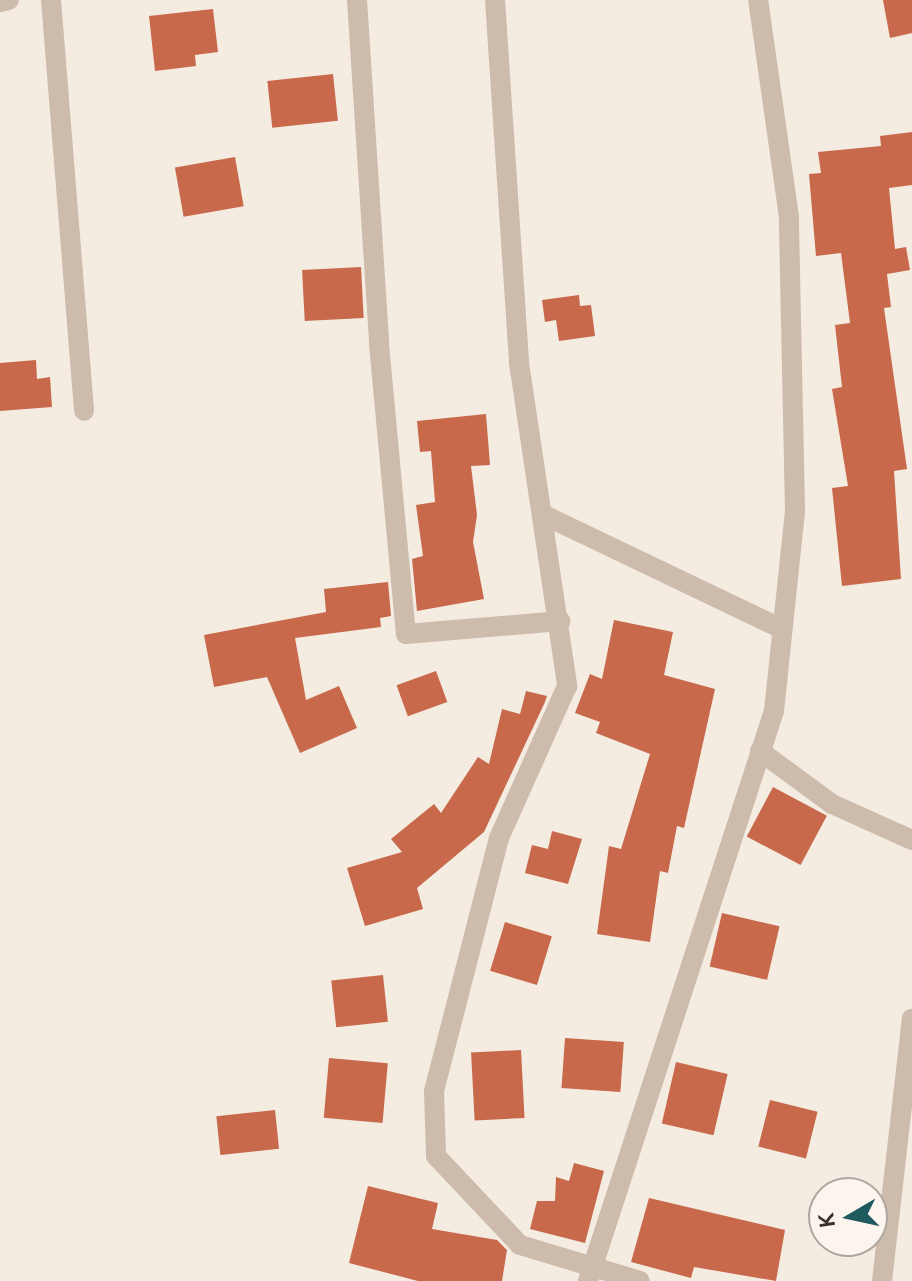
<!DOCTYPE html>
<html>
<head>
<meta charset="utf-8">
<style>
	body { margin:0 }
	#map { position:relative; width:912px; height:1281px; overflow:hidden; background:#f4ebe1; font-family:Ubuntu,sans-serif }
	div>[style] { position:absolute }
	.building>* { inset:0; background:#c8694b; transform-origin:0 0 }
	.minor>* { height:20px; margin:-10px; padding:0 10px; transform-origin:10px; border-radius:10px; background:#cdbbac }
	span { translate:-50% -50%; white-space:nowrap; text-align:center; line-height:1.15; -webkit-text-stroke:7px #fbf5ee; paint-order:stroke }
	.north { position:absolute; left:808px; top:1177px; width:80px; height:80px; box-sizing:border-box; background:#fbf5ee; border:2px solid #aea6a0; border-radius:50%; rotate:261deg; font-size:22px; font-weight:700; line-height:32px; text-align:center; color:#3b302b }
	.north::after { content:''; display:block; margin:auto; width:28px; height:36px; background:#1f5a5e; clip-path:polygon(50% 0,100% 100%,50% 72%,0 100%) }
</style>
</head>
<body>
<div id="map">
	<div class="building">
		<i style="clip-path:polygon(883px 0,912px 0,912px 33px,890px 38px)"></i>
		<i style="clip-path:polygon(213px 9px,218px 52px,195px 55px,196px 66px,155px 71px,149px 16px)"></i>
		<i style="left:333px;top:74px;width:47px;height:66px;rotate:84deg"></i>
		<i style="clip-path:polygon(912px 132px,912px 185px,889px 188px,895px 249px,906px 247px,910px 270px,887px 274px,891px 307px,884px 308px,907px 469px,894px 471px,901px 579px,842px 586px,832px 488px,848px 486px,832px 389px,842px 387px,835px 325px,850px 323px,841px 253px,816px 256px,809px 174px,821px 173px,818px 152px,881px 146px,880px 136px)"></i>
		<i style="left:235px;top:157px;width:50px;height:61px;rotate:80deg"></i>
		<i style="left:361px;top:267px;width:51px;height:59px;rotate:87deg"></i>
		<i style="clip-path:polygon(579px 295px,580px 306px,591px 305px,595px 336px,559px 341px,556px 320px,545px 322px,542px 300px)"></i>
		<i style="clip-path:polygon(36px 360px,37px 379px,50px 377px,52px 407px,0 411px,0 363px)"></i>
		<i style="clip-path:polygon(486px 414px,490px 465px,471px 466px,477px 515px,473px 542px,484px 599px,417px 611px,412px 559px,423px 556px,416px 505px,435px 502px,431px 451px,420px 452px,417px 421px)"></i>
		<i style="clip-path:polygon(388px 582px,391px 616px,380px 618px,381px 627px,295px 638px,306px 700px,339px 686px,357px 728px,300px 753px,267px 677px,214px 687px,204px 635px,326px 612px,324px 589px)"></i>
		<i style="clip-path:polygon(614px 620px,673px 632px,664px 675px,715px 689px,684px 828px,677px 826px,668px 873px,660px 871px,650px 942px,597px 934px,609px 846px,621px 849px,650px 754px,596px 733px,600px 722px,575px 713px,590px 674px,602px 679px)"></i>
		<i style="left:436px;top:671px;width:33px;height:42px;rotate:70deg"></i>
		<i style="clip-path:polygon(526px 691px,547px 696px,545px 702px,484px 832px,417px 888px,423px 909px,365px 926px,347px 868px,402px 852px,391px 839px,434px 804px,441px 813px,478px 757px,489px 764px,502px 709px,520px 714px)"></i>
		<i style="left:773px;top:787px;width:61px;height:56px;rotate:28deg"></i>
		<i style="clip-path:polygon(552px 831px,582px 839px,568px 884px,525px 873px,532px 845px,548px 849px)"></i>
		<i style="left:722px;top:913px;width:59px;height:55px;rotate:13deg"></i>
		<i style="left:505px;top:922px;width:49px;height:51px;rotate:17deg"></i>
		<i style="left:383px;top:975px;width:47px;height:52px;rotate:84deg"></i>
		<i style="left:565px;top:1038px;width:59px;height:50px;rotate:4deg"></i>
		<i style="left:521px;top:1050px;width:68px;height:50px;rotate:87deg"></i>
		<i style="left:329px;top:1058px;width:59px;height:60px;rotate:5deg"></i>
		<i style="left:676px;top:1062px;width:53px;height:63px;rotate:13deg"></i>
		<i style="left:770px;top:1100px;width:49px;height:48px;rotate:14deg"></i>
		<i style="left:275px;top:1110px;width:39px;height:59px;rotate:84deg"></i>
		<i style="clip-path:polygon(574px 1163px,604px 1171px,585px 1243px,530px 1229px,537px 1201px,555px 1201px,556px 1177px,569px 1181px)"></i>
		<i style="clip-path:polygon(368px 1186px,438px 1203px,432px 1229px,497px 1240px,507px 1250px,502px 1281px,418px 1281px,349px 1263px)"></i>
		<i style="clip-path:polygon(649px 1198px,785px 1230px,776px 1281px,694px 1267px,691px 1278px,631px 1262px)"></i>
	</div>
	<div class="minor">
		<i style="left:51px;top:0;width:412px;rotate:85.4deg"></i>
		<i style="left:357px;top:0;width:345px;rotate:86.3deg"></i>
		<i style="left:379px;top:344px;width:291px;rotate:84.7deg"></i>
		<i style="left:406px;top:634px;width:155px;rotate:-4.8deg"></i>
		<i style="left:495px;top:0;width:364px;rotate:86.2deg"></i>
		<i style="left:519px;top:363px;width:327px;rotate:81.5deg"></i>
		<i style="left:567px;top:686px;width:167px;rotate:114.1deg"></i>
		<i style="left:499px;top:838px;width:261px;rotate:104.4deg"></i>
		<i style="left:434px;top:1091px;width:65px;rotate:88.2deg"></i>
		<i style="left:436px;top:1156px;width:122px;rotate:46.7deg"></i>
		<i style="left:520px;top:1245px;width:125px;rotate:16.7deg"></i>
		<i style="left:0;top:2px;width:9px;rotate:-13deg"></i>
		<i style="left:544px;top:515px;width:264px;rotate:25.6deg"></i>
		<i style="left:760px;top:751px;width:89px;rotate:36.4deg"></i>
		<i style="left:832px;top:804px;width:88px;rotate:24.2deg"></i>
		<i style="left:588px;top:1281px;width:600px;rotate:-71.93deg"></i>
		<i style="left:774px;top:711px;width:201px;rotate:-84deg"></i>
		<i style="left:795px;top:511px;width:294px;rotate:-91.2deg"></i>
		<i style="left:789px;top:217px;width:219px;rotate:-98.1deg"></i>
		<i style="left:882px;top:1281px;width:264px;rotate:-83.5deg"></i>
	</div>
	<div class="north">K</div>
</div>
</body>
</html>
